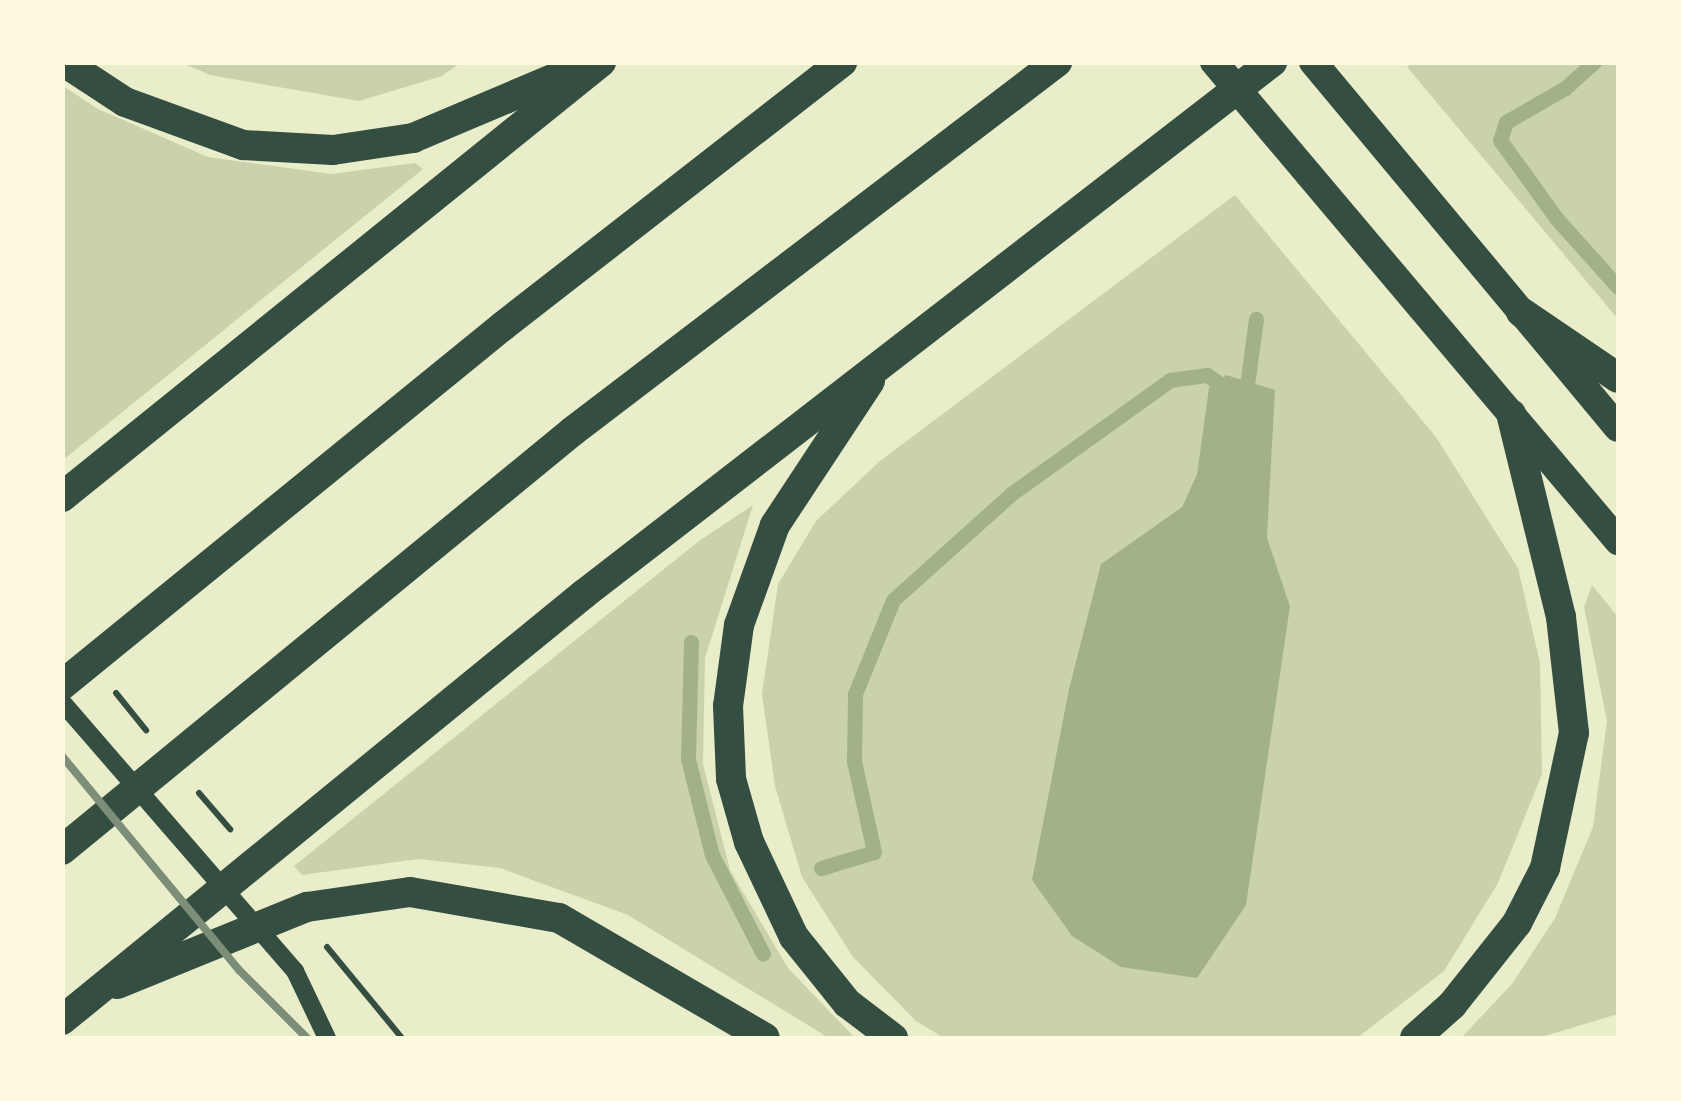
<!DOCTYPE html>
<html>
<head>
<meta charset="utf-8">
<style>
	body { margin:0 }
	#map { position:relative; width:1681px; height:1101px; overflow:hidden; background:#e9edc9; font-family:"DM Sans",sans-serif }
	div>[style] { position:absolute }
	.green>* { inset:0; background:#cad2ad }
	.water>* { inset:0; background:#a3b18a }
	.stream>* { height:15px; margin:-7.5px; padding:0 7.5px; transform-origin:7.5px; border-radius:7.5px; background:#a3b18a }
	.path>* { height:6px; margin:-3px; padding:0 3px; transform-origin:3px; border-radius:3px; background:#344e41 }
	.tertiary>* { height:18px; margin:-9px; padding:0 9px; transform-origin:9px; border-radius:9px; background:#344e41 }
	.trunk>* { height:28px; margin:-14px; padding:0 14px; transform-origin:14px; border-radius:14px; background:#344e41 }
	.motorway>* { height:30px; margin:-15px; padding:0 15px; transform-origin:15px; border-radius:15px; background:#344e41 }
	.rail>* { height:8px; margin:-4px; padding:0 4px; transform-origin:4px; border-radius:4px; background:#7c8e77 }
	span { translate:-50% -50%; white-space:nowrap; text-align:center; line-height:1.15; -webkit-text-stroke:10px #fefae0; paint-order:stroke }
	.frame { position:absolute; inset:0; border:65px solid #fefae0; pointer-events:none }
</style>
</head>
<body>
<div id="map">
	<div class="green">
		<i style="clip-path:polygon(1413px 62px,1618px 63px,1618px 319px,1407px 67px)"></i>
		<i style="clip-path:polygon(182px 63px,460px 63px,442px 76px,359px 101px,210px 75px)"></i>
		<i style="clip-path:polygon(63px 86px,98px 109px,208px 157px,331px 174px,415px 163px,423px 169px,63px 460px)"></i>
		<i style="clip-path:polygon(evenodd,1235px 195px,1436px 437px,1518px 568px,1540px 663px,1542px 774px,1498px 883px,1444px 971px,1357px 1038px,944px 1038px,916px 1021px,853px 957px,802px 877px,775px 786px,762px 694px,778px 584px,816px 521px,880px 461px,1235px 195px,1210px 388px,1267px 489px,1267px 537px,1290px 606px,1101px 564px,1182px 507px,1197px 474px,1210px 388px)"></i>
		<i style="clip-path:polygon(753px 505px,705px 658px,703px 764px,730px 870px,788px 968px,855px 1038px,829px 1038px,628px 915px,500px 868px,418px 859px,302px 875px,294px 866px,699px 541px)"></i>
		<i style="clip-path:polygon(1592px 585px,1618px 617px,1618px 1014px,1538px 1038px,1461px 1038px,1512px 984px,1555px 918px,1593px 827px,1607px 721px,1584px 607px)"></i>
	</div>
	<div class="water">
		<i style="clip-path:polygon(1226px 375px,1275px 390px,1267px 537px,1290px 606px,1246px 905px,1197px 978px,1121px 967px,1072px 936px,1032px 880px,1069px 689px,1101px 564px,1182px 507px,1197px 474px,1209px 388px)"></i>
	</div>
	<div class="stream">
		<i style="left:1594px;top:62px;width:39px;rotate:138deg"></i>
		<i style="left:1565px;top:88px;width:68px;rotate:150deg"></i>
		<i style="left:1506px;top:122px;width:19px;rotate:108deg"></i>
		<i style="left:1500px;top:140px;width:96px;rotate:54.3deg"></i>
		<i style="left:1556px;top:218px;width:93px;rotate:48.1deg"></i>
		<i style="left:1245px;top:400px;width:82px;rotate:-82.3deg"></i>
		<i style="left:691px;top:642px;width:117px;rotate:91.5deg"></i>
		<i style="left:688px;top:759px;width:99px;rotate:76deg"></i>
		<i style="left:712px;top:855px;width:111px;rotate:62.7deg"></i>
		<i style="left:821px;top:868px;width:55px;rotate:-16.8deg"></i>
		<i style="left:874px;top:852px;width:93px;rotate:-102.4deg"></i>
		<i style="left:854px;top:761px;width:67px;rotate:-89.1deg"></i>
		<i style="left:855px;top:694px;width:101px;rotate:-68deg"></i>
		<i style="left:893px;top:600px;width:159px;rotate:-41.9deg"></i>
		<i style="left:1011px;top:494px;width:196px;rotate:-35.6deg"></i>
		<i style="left:1170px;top:380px;width:37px;rotate:-8deg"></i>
		<i style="left:1207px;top:375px;width:32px;rotate:35deg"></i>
	</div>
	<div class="path">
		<i style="left:116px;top:693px;width:48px;rotate:51deg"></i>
		<i style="left:199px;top:793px;width:48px;rotate:49.3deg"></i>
		<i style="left:327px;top:947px;width:118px;rotate:50.5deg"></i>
	</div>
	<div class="tertiary">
		<i style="left:62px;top:702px;width:356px;rotate:49.1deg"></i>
		<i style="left:295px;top:971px;width:74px;rotate:64.5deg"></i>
	</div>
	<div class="trunk">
		<i style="left:1214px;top:62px;width:627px;rotate:49.85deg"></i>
		<i style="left:1313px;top:62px;width:476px;rotate:50.2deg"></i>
	</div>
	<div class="motorway">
		<i style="left:64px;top:62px;width:73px;rotate:33.3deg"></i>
		<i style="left:125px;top:102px;width:126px;rotate:20deg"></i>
		<i style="left:243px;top:145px;width:90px;rotate:3.2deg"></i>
		<i style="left:333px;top:150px;width:81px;rotate:-8.5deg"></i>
		<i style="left:413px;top:138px;width:177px;rotate:-22.9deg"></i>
		<i style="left:1521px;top:312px;width:117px;rotate:34.2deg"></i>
		<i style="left:870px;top:381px;width:173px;rotate:123.4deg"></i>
		<i style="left:775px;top:525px;width:106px;rotate:109.8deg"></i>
		<i style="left:739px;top:625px;width:82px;rotate:97.7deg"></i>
		<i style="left:728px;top:706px;width:73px;rotate:87.6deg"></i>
		<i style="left:731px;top:779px;width:66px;rotate:74.1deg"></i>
		<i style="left:749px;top:842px;width:105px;rotate:64.7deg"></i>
		<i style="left:794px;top:937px;width:85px;rotate:51.2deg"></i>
		<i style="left:847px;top:1003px;width:58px;rotate:37.3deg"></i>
		<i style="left:62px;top:497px;width:693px;rotate:-38.91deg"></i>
		<i style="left:62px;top:685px;width:569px;rotate:-39.15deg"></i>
		<i style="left:503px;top:326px;width:430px;rotate:-37.9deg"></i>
		<i style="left:62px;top:850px;width:661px;rotate:-39.35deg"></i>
		<i style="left:573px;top:431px;width:609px;rotate:-37.32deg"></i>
		<i style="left:117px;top:984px;width:205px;rotate:-22.1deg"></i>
		<i style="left:307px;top:907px;width:104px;rotate:-8.3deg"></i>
		<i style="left:410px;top:892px;width:151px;rotate:9.9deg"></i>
		<i style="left:559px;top:918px;width:238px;rotate:30.2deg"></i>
		<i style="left:62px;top:1020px;width:674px;rotate:-39.22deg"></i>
		<i style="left:584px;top:594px;width:870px;rotate:-37.71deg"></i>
		<i style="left:1415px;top:1038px;width:50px;rotate:-41.7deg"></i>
		<i style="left:1452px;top:1005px;width:105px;rotate:-51.6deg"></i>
		<i style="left:1517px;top:923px;width:62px;rotate:-63deg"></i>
		<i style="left:1545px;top:868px;width:138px;rotate:-77.9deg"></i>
		<i style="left:1574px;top:733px;width:117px;rotate:-96.4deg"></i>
		<i style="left:1561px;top:617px;width:209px;rotate:-103.8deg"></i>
	</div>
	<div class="rail">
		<i style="left:62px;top:756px;width:278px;rotate:50.4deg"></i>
		<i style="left:239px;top:970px;width:96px;rotate:45deg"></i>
	</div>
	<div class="frame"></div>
</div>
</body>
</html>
